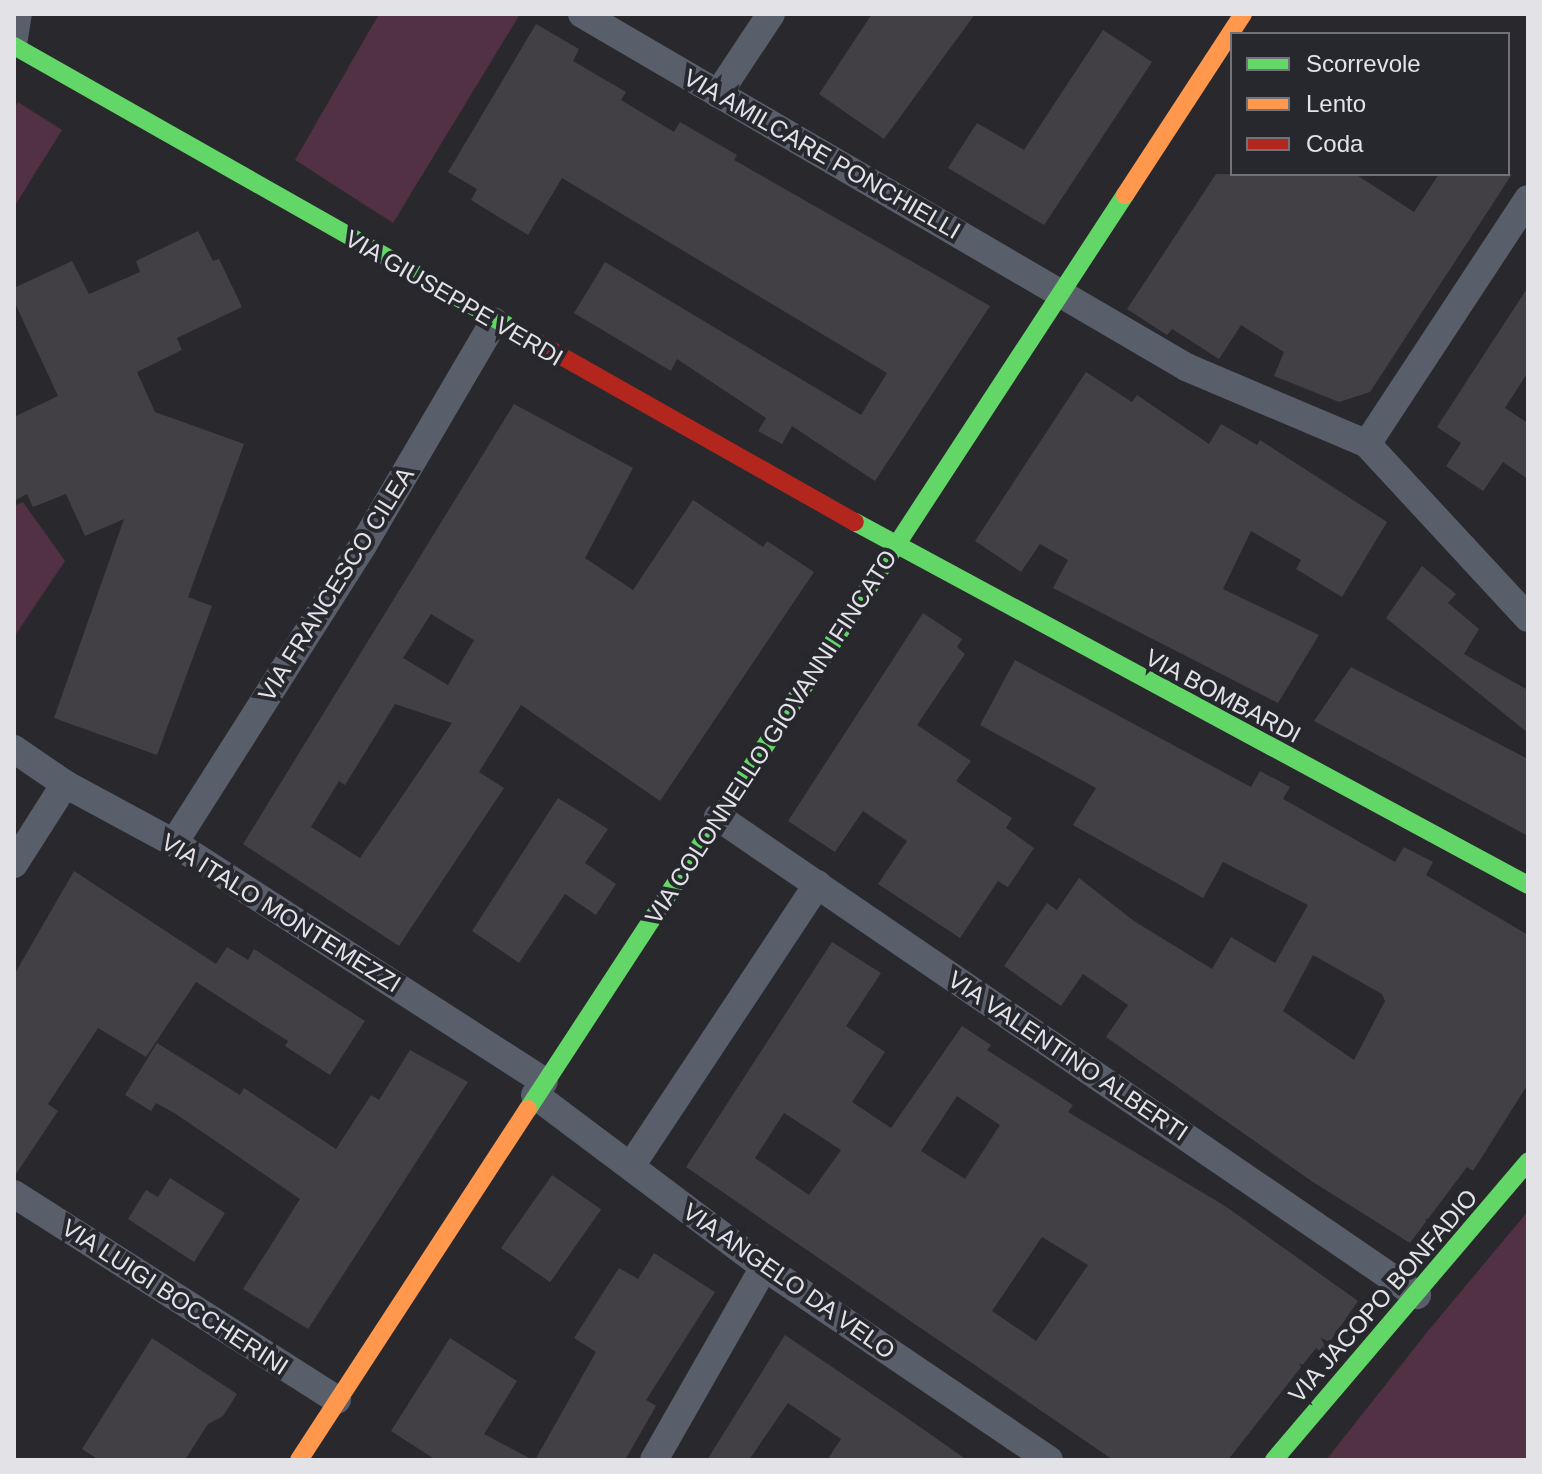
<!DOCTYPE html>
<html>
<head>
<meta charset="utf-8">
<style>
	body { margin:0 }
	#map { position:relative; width:1542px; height:1474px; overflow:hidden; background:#28282d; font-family:Helvetica,sans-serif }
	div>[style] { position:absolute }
	.green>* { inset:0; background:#513143 }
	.building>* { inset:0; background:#424045; transform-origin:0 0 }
	.street>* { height:28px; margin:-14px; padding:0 14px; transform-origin:14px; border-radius:14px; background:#585f6b }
	.fast>* { height:18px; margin:-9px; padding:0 9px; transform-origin:9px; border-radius:9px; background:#63d668 }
	.slow>* { height:18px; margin:-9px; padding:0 9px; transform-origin:9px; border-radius:9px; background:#ff974d }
	.jam>* { height:18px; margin:-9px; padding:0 9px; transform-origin:9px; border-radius:9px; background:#b3261e }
	span { translate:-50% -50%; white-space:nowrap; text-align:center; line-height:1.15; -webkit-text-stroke:8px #27272e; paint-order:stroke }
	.street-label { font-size:24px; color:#e2e2e7 }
	.frame { position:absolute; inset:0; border:16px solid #e2e2e7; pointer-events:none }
	.legend { position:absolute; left:1230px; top:32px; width:280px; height:144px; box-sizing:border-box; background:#27272e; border:2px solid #727278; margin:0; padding:10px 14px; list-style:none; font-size:24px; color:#e2e2e7 }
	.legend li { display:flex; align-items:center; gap:16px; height:40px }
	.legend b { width:40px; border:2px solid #727278 }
</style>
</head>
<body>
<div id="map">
	<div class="green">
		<i style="clip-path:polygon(379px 14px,520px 14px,393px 223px,295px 160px)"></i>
		<i style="clip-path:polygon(18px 102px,62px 130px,14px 207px,14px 109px)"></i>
		<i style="clip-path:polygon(23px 502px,65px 561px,14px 637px,14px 506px)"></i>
		<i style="clip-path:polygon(1528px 1211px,1528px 1460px,1326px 1460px,1428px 1331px)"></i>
	</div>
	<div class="building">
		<i style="clip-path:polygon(872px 14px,975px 14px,884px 139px,819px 94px)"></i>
		<i style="clip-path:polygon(536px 24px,579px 49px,573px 61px,626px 92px,621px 100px,674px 132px,680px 122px,737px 155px,734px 160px,990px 306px,875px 481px,792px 426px,782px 444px,758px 431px,766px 418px,677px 359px,671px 371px,574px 313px,605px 262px,861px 415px,887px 373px,562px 178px,528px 235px,471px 200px,477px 189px,448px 172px)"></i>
		<i style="clip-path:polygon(1103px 30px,1152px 62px,1044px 225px,948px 168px,977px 123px,1024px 150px)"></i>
		<i style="clip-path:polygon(1216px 174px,1355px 174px,1414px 212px,1439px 174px,1512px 174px,1370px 392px,1339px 402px,1274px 376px,1284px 352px,1241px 325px,1219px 359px,1172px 329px,1167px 335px,1127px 309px)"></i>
		<i style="clip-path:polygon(198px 231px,213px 261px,219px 259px,242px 307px,177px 338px,182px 350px,137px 372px,155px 412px,244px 444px,188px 597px,212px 606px,157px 755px,54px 718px,124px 519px,85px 536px,66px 494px,33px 507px,27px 494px,14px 501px,14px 417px,58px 396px,14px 301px,14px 288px,72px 261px,89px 294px,140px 272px,136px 261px)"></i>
		<i style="clip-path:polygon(1528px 287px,1528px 372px,1505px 408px,1528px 423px,1528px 479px,1503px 462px,1483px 491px,1446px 466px,1461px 443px,1437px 427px)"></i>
		<i style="clip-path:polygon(1086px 372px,1132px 402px,1137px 395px,1209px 444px,1221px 424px,1257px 445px,1260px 440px,1387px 522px,1342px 597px,1296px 569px,1301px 560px,1251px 531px,1223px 589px,1319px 635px,1278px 703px,1053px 588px,1068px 560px,1040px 544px,1021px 572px,975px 541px)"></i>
		<i style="clip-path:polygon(evenodd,514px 404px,633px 468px,585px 558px,633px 590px,693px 500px,763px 547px,767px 541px,814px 572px,660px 801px,521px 705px,479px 772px,504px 788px,399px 946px,243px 844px,514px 404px,431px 614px,474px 640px,448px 685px,403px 658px,431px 614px,514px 404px,395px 704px,452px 723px,360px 858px,311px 827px,339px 781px,345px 785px,395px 704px)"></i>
		<i style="clip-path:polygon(1422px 566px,1456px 594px,1448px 603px,1479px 629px,1464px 654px,1528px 690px,1528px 733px,1386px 618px)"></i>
		<i style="clip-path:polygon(923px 613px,962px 639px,957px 647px,965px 654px,917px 725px,971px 761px,956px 781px,1012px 818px,1006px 828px,1034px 848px,1008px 887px,998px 881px,960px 938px,878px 884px,907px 841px,863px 811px,835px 852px,788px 821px)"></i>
		<i style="clip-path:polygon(evenodd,1015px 660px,1251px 787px,1260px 771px,1290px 787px,1283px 799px,1395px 862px,1404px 847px,1433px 862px,1426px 875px,1528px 935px,1528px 1084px,1473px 1171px,1467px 1167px,1410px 1243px,1313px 1182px,1106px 1037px,1128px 1005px,1083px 974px,1061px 1006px,1004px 966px,1047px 903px,1057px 910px,1079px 878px,1134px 921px,1212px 969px,1231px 937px,1275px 963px,1308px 905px,1223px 862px,1203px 898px,1073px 825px,1096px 788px,980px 725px,1015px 660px,1313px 955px,1382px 994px,1385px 1001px,1354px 1060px,1283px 1011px,1313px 955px)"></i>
		<i style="clip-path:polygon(1351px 667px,1528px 759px,1528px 836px,1314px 721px)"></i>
		<i style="clip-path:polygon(558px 798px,608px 829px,585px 863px,616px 884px,596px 915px,565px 894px,519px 963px,472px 931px)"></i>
		<i style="clip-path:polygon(74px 871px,216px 964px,227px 947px,248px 960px,254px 949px,365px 1021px,330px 1075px,285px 1046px,288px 1041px,196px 982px,146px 1057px,98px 1028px,48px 1104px,58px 1111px,14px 1177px,14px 975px)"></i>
		<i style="clip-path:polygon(evenodd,832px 942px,881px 973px,846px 1026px,885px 1052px,852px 1102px,891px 1128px,962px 1026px,991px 1045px,987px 1050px,1073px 1105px,1068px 1112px,1225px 1206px,1358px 1301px,1322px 1353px,1316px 1348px,1228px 1460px,1113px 1460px,686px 1167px,832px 942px,957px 1096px,1000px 1125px,965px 1179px,921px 1151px,957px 1096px,832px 942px,784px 1113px,841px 1150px,809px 1195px,755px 1158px,784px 1113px,832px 942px,1042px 1237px,1088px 1265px,1036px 1341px,992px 1311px,1042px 1237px)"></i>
		<i style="clip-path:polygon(157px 1043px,240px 1095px,244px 1088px,336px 1149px,371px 1095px,379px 1100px,410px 1050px,468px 1082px,308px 1329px,243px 1289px,300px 1199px,176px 1114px,156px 1103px,151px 1111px,125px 1095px)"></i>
		<i style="left:552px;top:1175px;width:60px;height:89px;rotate:35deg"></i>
		<i style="clip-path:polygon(170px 1178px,225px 1213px,194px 1262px,128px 1219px,146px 1190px,158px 1197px)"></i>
		<i style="clip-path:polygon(654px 1253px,715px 1292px,646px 1400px,656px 1406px,625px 1460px,535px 1460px,596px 1352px,574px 1338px,619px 1268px,638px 1279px)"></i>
		<i style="clip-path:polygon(785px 1335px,897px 1411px,967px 1460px,827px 1460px,841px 1439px,788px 1403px,749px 1460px,707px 1460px)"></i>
		<i style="clip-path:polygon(152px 1338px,237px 1394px,223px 1416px,208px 1424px,185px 1460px,99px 1460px,82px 1449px)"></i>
		<i style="clip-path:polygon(450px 1338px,517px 1381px,484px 1434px,533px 1460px,436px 1460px,391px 1431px)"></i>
	</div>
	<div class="street">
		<i style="left:582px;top:14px;width:700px;rotate:30.3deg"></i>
		<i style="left:1186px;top:367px;width:197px;rotate:23deg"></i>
		<i style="left:1367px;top:444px;width:237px;rotate:47.2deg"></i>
		<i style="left:14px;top:38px;width:24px;rotate:-81deg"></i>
		<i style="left:718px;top:94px;width:96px;rotate:-56.5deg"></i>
		<i style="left:1367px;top:444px;width:293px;rotate:-56.7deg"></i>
		<i style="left:14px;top:749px;width:62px;rotate:34.5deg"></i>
		<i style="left:65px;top:784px;width:124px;rotate:28.4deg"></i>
		<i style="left:174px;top:843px;width:440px;rotate:32.8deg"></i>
		<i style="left:718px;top:817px;width:847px;rotate:34.37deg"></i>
		<i style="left:174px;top:843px;width:353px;rotate:-57.6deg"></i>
		<i style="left:363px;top:545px;width:259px;rotate:-59.6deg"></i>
		<i style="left:14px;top:864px;width:95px;rotate:-57.5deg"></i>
		<i style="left:535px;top:1095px;width:286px;rotate:36.9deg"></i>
		<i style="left:764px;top:1267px;width:344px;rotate:34.1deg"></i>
		<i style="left:631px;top:1166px;width:338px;rotate:-56.5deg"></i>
		<i style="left:14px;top:1194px;width:383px;rotate:32.5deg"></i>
		<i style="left:654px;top:1460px;width:222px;rotate:-60.3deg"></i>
	</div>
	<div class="fast">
		<i style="left:14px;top:46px;width:578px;rotate:29.54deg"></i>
		<i style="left:855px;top:522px;width:765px;rotate:28.34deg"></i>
		<i style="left:528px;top:1109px;width:1092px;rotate:-56.85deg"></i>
		<i style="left:1274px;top:1460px;width:392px;rotate:-49.6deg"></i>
	</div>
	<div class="slow">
		<i style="left:1125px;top:195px;width:216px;rotate:-56.9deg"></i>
		<i style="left:299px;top:1460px;width:419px;rotate:-56.9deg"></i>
	</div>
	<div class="jam">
		<i style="left:517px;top:331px;width:388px;rotate:29.5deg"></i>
	</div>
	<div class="street-label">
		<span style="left:822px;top:154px;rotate:30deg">VIA AMILCARE PONCHIELLI</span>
		<span style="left:454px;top:298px;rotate:30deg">VIA GIUSEPPE VERDI</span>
		<span style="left:336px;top:584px;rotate:-58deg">VIA FRANCESCO CILEA</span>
		<span style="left:1223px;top:696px;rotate:28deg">VIA BOMBARDI</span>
		<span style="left:771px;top:737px;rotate:-57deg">VIA COLONNELLO GIOVANNI FINCATO</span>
		<span style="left:281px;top:913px;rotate:32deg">VIA ITALO MONTEMEZZI</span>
		<span style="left:1068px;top:1056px;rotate:34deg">VIA VALENTINO ALBERTI</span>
		<span style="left:789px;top:1281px;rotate:35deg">VIA ANGELO DA VELO</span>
		<span style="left:1383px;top:1296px;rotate:-49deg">VIA JACOPO BONFADIO</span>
		<span style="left:175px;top:1297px;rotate:33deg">VIA LUIGI BOCCHERINI</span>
	</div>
	<div class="frame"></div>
	<ul class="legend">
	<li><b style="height:10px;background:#63d668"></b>Scorrevole</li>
	<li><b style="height:10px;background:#ff974d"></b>Lento</li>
	<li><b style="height:10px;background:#b3261e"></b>Coda</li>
	</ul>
</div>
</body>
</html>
